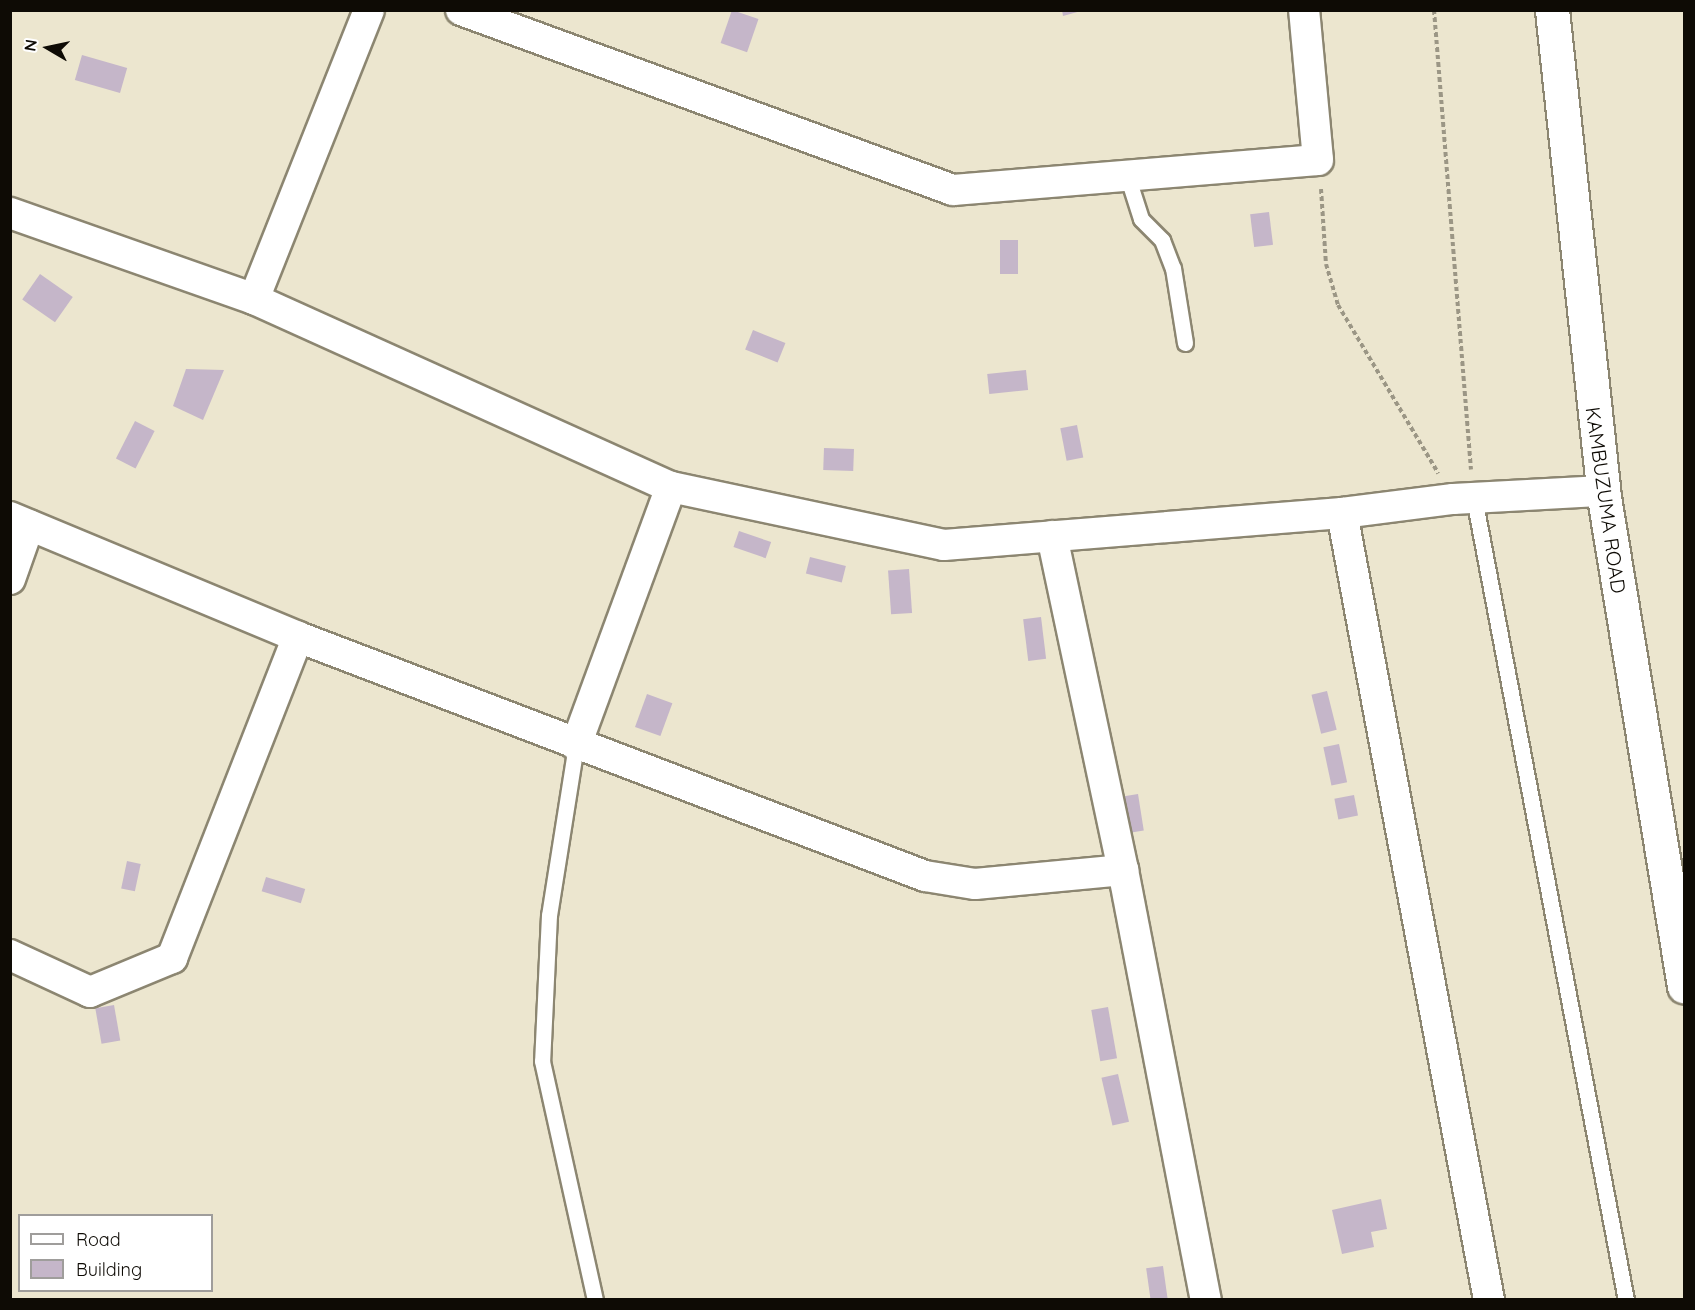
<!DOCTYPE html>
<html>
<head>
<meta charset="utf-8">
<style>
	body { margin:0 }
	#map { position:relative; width:1695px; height:1310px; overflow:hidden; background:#ece6cf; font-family:Quicksand,sans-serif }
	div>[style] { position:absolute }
	.building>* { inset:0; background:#c5b6c9; transform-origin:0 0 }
	.path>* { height:4px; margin-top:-2px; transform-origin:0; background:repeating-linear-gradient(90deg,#9b9685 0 4.5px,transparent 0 7.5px) }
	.roads { filter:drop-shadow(2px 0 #8c8671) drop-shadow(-2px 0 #8c8671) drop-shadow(0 2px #8c8671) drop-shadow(0 -2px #8c8671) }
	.lane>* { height:15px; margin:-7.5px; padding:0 7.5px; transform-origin:7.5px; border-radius:7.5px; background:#fff }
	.street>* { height:30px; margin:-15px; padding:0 15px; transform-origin:15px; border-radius:15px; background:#fff }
	.secondary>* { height:33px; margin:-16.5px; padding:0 16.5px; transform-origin:16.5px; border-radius:16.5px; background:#fff }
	span { translate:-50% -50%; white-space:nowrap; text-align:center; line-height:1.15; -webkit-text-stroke:5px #fff; paint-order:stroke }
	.street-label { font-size:20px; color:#0e0b05 }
	.frame { position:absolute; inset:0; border:12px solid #0e0b05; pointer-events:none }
	.legend { position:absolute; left:18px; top:1214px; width:195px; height:78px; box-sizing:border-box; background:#fff; border:2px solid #9f9d9b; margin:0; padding:8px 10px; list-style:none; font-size:18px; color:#0e0b05 }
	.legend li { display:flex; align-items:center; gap:12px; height:30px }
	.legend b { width:30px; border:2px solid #9f9d9b }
	.north { position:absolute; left:18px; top:18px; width:60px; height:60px; -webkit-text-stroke:4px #fff; paint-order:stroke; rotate:279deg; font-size:16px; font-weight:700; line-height:24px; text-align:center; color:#0e0b05 }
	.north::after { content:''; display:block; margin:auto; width:21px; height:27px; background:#0e0b05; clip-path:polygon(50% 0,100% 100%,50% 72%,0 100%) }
</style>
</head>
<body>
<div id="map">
	<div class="building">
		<i style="left:732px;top:10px;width:28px;height:35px;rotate:19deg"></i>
		<i style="clip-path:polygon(1062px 10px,1081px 10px,1081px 11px,1063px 16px)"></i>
		<i style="left:82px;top:55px;width:47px;height:26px;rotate:16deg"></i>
		<i style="left:1269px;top:212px;width:33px;height:19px;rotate:83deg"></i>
		<i style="left:1000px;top:240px;width:18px;height:34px"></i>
		<i style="left:40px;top:274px;width:40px;height:31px;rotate:35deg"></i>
		<i style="left:753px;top:330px;width:35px;height:21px;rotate:22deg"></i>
		<i style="clip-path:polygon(186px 369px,224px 370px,203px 420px,173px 406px)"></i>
		<i style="left:1026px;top:370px;width:20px;height:39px;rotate:84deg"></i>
		<i style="left:135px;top:421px;width:22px;height:42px;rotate:27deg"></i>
		<i style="left:1077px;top:425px;width:33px;height:17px;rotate:79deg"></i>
		<i style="left:824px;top:448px;width:30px;height:22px;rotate:2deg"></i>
		<i style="left:739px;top:531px;width:34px;height:17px;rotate:19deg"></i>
		<i style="left:810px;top:557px;width:37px;height:17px;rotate:14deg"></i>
		<i style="left:909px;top:569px;width:44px;height:21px;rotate:86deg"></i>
		<i style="left:1041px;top:617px;width:42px;height:18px;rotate:83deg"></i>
		<i style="left:1327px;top:691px;width:40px;height:16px;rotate:76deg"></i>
		<i style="left:647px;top:694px;width:27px;height:35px;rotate:20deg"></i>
		<i style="left:1339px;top:744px;width:39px;height:16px;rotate:78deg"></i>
		<i style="left:1138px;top:794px;width:37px;height:14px;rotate:81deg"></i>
		<i style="left:1354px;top:795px;width:21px;height:20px;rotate:79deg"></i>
		<i style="left:127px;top:861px;width:14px;height:28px;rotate:12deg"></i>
		<i style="left:266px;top:877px;width:41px;height:15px;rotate:17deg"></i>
		<i style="left:114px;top:1005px;width:36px;height:19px;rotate:80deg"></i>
		<i style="left:1108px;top:1007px;width:52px;height:17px;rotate:80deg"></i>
		<i style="left:1118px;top:1074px;width:49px;height:17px;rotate:77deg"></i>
		<i style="clip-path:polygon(1381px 1199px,1387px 1229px,1371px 1232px,1374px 1247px,1342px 1254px,1332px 1210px)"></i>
		<i style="left:1163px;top:1266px;width:34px;height:17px;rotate:82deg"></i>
	</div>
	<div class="path">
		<i style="left:1434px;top:10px;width:461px;rotate:85.4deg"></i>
		<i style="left:1321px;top:189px;width:75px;rotate:86.2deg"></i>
		<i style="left:1326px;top:264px;width:43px;rotate:73.7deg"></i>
		<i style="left:1338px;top:305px;width:196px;rotate:59.2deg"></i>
	</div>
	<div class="roads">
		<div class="lane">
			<i style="left:1127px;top:175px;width:46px;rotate:72.3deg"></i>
			<i style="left:1141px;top:219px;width:30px;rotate:45deg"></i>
			<i style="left:1162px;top:240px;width:30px;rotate:69deg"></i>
			<i style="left:1173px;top:268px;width:76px;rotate:80.9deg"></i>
			<i style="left:1474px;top:498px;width:816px;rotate:79.27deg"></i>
			<i style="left:576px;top:745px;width:172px;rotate:99deg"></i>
			<i style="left:549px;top:915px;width:146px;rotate:92.7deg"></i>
			<i style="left:542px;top:1061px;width:245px;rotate:77.5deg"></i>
		</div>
		<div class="street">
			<i style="left:461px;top:10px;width:524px;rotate:20.1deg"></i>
			<i style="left:953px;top:190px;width:366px;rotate:-4.7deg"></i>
			<i style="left:1318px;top:160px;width:151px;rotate:-95.3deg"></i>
			<i style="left:10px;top:213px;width:259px;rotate:19.4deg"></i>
			<i style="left:254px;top:299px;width:457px;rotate:24.3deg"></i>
			<i style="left:671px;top:487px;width:279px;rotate:12deg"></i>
			<i style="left:944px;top:545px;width:399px;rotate:-4.6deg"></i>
			<i style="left:1342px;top:513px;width:112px;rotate:-7.2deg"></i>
			<i style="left:1453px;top:499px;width:150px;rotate:-3.1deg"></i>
			<i style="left:254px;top:299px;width:311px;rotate:-68.3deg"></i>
			<i style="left:1342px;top:513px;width:801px;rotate:79.42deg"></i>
			<i style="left:10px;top:517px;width:312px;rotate:22.6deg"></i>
			<i style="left:298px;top:637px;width:671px;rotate:20.87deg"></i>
			<i style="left:925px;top:876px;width:51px;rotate:9.1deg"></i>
			<i style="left:975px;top:884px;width:149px;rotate:-5.4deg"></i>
			<i style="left:1052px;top:536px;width:341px;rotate:78deg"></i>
			<i style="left:1123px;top:870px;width:438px;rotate:79.1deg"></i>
			<i style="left:10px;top:579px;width:57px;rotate:-70.6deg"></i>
			<i style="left:576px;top:745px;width:275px;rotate:-69.8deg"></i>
			<i style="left:10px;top:955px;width:88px;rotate:24.8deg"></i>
			<i style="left:90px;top:992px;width:89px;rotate:-22.5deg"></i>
			<i style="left:172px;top:958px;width:345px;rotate:-68.6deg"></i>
		</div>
		<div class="secondary">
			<i style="left:1552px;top:10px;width:484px;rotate:83.9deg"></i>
			<i style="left:1603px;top:491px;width:502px;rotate:80.71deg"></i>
		</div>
	</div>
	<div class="street-label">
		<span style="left:1606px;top:500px;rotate:82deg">KAMBUZUMA ROAD</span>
	</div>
	<div class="frame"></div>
	<ul class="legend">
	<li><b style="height:8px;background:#fff"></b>Road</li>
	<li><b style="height:16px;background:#c5b6c9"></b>Building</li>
	</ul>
	<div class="north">N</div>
</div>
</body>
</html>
